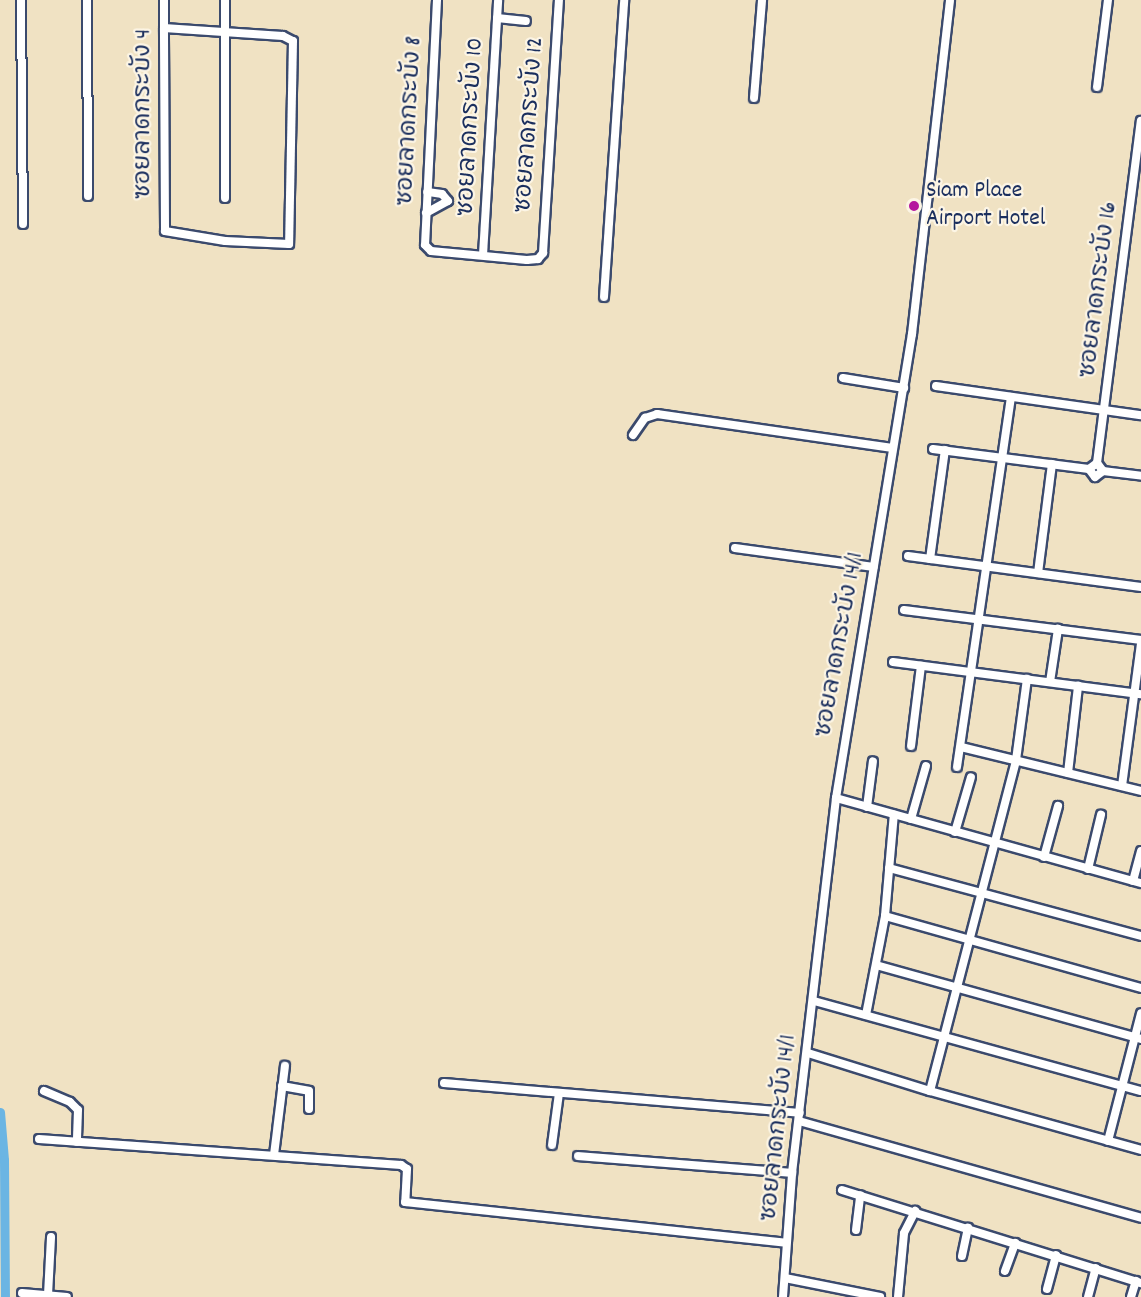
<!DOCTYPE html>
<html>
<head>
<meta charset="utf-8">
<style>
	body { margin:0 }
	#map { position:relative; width:1141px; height:1297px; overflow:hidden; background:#f0e2c3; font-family:Dekko,"Playpen Sans Thai",sans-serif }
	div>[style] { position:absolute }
	.canal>* { height:9px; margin:-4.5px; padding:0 4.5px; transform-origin:4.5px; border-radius:4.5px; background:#6bb5e3 }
	.roads { filter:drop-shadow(2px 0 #3b4a6d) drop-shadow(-2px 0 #3b4a6d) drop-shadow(0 2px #3b4a6d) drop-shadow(0 -2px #3b4a6d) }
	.minor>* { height:8px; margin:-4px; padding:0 4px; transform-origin:4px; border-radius:4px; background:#fff }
	.dots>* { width:16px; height:16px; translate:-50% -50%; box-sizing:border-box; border:3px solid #fcf5e5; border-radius:50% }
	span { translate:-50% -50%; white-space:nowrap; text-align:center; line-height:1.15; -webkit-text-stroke:4.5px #fcf5e5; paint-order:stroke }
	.street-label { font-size:24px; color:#1b2f5e }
	.poi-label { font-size:24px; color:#1b2f5e }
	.left { translate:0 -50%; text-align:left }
</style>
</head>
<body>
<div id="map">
	<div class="canal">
		<i style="left:0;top:1112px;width:48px;rotate:85.2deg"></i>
		<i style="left:4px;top:1160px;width:137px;rotate:89.6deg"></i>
	</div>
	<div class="roads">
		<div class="minor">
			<i style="left:21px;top:0;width:224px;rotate:89.5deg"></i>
			<i style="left:87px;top:0;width:196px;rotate:89.7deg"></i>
			<i style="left:437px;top:0;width:245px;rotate:92.8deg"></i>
			<i style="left:425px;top:245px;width:8px;rotate:45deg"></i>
			<i style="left:431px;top:251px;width:96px;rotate:5.4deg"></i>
			<i style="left:527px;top:260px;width:11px;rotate:-5deg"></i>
			<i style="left:538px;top:259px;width:8px;rotate:-50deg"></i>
			<i style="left:543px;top:253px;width:254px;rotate:-86.4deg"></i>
			<i style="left:497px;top:18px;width:29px;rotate:6deg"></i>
			<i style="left:164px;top:28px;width:119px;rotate:3.8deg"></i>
			<i style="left:283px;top:36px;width:11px;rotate:27deg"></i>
			<i style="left:293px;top:41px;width:203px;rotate:91.1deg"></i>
			<i style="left:289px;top:244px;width:64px;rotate:-177.3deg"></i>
			<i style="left:225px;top:241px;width:61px;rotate:-170.5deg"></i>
			<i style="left:165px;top:231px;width:3px;rotate:-90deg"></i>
			<i style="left:165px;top:228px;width:200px;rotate:-90.3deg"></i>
			<i style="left:164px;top:28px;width:28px;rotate:-90deg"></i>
			<i style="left:1097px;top:87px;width:88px;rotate:-82.8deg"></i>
			<i style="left:754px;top:98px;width:98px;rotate:-85.3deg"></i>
			<i style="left:225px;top:198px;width:198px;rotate:-90deg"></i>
			<i style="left:426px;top:213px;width:25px;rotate:-29deg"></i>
			<i style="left:448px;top:201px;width:9px;rotate:-131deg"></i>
			<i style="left:442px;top:194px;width:15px;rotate:-172deg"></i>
			<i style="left:483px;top:255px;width:255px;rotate:-86.6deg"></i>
			<i style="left:604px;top:297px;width:298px;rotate:-86.1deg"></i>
			<i style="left:843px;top:378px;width:62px;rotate:9.3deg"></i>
			<i style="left:936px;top:386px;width:207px;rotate:8.1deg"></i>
			<i style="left:633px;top:435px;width:21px;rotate:-55deg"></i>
			<i style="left:645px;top:418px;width:13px;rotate:-18deg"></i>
			<i style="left:657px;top:414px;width:238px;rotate:8.2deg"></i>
			<i style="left:933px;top:449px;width:157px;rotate:7.3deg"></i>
			<i style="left:1089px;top:469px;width:10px;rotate:53deg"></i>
			<i style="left:1095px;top:477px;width:10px;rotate:-37deg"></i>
			<i style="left:1103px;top:471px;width:10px;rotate:-127deg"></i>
			<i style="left:1097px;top:463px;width:10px;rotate:143deg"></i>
			<i style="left:1097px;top:463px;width:345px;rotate:-82.7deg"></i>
			<i style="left:1103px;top:471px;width:38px;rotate:7deg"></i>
			<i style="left:735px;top:548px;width:140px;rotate:7.8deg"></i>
			<i style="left:908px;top:556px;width:235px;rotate:7.6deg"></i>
			<i style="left:930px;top:559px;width:110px;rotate:-82.2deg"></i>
			<i style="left:1038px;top:573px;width:110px;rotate:-82.7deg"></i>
			<i style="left:904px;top:610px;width:239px;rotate:7.2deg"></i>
			<i style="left:893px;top:662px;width:250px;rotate:7.4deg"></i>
			<i style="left:1050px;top:682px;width:54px;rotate:-81.4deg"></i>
			<i style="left:911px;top:746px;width:81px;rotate:-82.9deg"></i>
			<i style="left:961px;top:747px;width:185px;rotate:13.7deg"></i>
			<i style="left:957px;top:767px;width:374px;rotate:-81.7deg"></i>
			<i style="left:1068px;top:773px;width:88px;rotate:-83.4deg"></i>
			<i style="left:1122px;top:786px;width:143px;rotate:-82.4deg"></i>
			<i style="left:836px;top:798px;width:317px;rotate:15.6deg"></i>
			<i style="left:867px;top:807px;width:46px;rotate:-82.6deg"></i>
			<i style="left:911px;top:819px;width:55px;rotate:-74.2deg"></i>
			<i style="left:955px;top:832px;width:57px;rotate:-73.8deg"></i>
			<i style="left:1044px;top:857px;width:53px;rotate:-74.6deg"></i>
			<i style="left:889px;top:868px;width:261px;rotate:15.1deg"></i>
			<i style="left:1088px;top:869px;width:56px;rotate:-76.5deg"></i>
			<i style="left:1133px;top:881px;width:31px;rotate:-75deg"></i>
			<i style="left:885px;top:916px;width:266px;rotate:15.7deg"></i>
			<i style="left:876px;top:965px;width:275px;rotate:15.6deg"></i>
			<i style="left:814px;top:1001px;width:339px;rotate:15.4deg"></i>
			<i style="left:866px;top:1015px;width:101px;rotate:-79.1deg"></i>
			<i style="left:885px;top:916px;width:102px;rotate:-85deg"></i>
			<i style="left:808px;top:1053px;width:128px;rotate:17.3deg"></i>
			<i style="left:930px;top:1091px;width:219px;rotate:15.6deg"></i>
			<i style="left:444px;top:1083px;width:357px;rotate:4.8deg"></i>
			<i style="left:282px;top:1086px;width:27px;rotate:10deg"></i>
			<i style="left:309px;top:1091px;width:18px;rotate:90deg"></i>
			<i style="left:44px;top:1091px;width:28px;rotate:23deg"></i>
			<i style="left:70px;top:1102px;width:11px;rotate:45deg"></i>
			<i style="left:78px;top:1110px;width:32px;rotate:92deg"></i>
			<i style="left:930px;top:1091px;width:342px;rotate:-75.4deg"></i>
			<i style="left:1016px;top:760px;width:82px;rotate:-82.3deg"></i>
			<i style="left:799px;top:1121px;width:355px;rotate:15.8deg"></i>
			<i style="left:39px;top:1139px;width:363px;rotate:4.1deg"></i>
			<i style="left:401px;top:1165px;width:7px;rotate:34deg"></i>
			<i style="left:407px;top:1169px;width:33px;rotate:93deg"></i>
			<i style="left:405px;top:1202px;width:383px;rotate:6.1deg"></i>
			<i style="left:1108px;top:1141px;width:132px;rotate:-75.5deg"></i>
			<i style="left:552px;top:1145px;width:52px;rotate:-82.3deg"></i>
			<i style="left:274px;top:1155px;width:90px;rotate:-83deg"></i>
			<i style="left:578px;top:1156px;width:215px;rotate:4.5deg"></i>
			<i style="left:842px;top:1190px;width:313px;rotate:17.3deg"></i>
			<i style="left:856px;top:1230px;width:35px;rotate:-83deg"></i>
			<i style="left:962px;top:1256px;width:29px;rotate:-78deg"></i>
			<i style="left:1005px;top:1271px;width:30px;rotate:-70deg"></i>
			<i style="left:785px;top:1278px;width:97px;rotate:11.3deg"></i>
			<i style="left:1047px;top:1289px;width:35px;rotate:-75deg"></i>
			<i style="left:22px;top:1293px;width:45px;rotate:5.1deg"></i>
			<i style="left:48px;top:1295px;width:58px;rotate:-87deg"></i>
			<i style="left:783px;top:1297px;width:124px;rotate:-85.8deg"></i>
			<i style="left:792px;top:1173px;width:378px;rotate:-83.3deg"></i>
			<i style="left:836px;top:798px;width:470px;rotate:-80.7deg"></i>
			<i style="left:912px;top:334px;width:336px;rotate:-83.5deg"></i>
			<i style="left:898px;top:1297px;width:64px;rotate:-84.6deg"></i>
			<i style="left:904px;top:1233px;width:25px;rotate:-63deg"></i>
			<i style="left:1088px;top:1297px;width:30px;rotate:-75deg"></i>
			<i style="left:1131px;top:1297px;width:17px;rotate:-73deg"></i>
		</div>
	</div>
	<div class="dots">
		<i style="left:914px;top:206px;background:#b5179e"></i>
	</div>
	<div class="street-label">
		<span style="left:145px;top:114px;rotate:-90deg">ซอยลาดกระบัง 4</span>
		<span style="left:411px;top:121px;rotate:-87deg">ซอยลาดกระบัง 8</span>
		<span style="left:531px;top:125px;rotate:-86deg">ซอยลาดกระบัง 12</span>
		<span style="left:472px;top:127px;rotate:-87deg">ซอยลาดกระบัง 10</span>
		<span style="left:1100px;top:290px;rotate:-83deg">ซอยลาดกระบัง 16</span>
		<span style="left:841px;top:645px;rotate:-80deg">ซอยลาดกระบัง 14/1</span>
		<span style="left:780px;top:1128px;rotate:-84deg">ซอยลาดกระบัง 14/1</span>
	</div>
	<div class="poi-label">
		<span class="left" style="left:926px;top:206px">Siam Place<br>Airport Hotel</span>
	</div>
</div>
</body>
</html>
